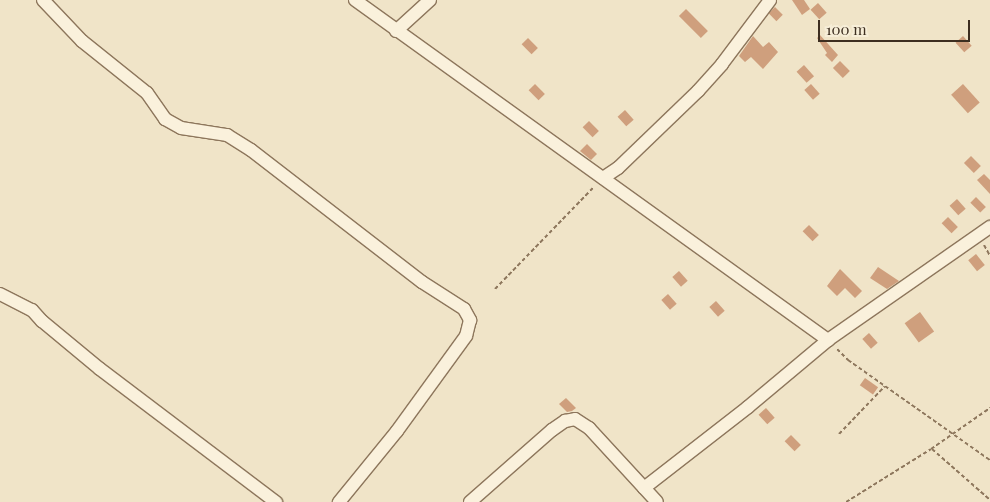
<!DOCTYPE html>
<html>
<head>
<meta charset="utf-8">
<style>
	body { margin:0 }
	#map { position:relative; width:990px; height:502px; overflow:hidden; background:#f0e4c8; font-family:"Playfair Display",serif }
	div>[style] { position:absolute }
	.building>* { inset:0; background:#cf9f7d; transform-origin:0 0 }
	.path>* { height:2px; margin-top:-1px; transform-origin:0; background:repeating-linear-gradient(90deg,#8d765c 0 4px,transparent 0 6.5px) }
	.roads { filter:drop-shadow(1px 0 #8d765c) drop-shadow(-1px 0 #8d765c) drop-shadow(0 1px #8d765c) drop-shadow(0 -1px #8d765c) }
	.minor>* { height:12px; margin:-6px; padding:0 6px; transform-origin:6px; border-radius:6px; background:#faf1dc }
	span { translate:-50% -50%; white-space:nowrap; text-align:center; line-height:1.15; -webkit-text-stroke:4px #f7eed8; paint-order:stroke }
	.scale { position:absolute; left:818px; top:20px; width:152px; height:22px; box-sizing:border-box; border:2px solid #3d2e20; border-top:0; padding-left:6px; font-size:15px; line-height:18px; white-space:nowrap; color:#3d2e20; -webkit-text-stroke:4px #f7eed8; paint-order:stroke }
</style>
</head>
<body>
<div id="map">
	<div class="building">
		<i style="clip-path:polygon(792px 0,804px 0,810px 9px,802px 15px)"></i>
		<i style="left:818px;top:3px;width:13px;height:10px;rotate:48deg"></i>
		<i style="left:775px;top:7px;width:11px;height:9px;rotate:45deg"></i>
		<i style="left:686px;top:9px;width:31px;height:10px;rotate:45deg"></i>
		<i style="clip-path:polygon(820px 35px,838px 55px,832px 62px,825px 55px,827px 53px,817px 38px)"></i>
		<i style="clip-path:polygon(753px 36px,763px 47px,769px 42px,778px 52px,763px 69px,751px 57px,745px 62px,739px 56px)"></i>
		<i style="left:963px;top:36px;width:13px;height:10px;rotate:48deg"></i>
		<i style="left:528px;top:38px;width:14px;height:9px;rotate:45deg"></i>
		<i style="left:840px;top:61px;width:14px;height:10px;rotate:45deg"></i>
		<i style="left:804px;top:65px;width:15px;height:10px;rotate:48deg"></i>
		<i style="left:535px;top:84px;width:14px;height:9px;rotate:45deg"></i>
		<i style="left:811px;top:84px;width:13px;height:9px;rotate:48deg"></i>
		<i style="left:963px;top:84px;width:25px;height:16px;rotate:48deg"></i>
		<i style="left:625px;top:110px;width:13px;height:10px;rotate:48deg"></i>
		<i style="left:589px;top:121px;width:14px;height:9px;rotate:45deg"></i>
		<i style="clip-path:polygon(587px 144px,597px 154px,591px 160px,580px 151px)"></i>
		<i style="left:971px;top:156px;width:14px;height:10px;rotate:45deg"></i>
		<i style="clip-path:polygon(984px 174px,990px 180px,990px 194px,977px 180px)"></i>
		<i style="left:976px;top:197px;width:14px;height:8px;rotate:45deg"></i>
		<i style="left:957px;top:199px;width:13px;height:10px;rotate:48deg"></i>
		<i style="left:948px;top:217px;width:14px;height:9px;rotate:45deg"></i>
		<i style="left:809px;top:225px;width:14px;height:9px;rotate:45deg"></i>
		<i style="left:976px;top:254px;width:14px;height:10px;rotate:51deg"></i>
		<i style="clip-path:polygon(878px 267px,899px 281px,887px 289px,870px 278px)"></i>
		<i style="clip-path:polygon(840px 269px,862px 291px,855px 298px,845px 288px,837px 296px,827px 286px)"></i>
		<i style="left:679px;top:271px;width:13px;height:9px;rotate:48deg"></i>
		<i style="left:668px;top:294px;width:13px;height:9px;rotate:48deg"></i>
		<i style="left:716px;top:301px;width:13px;height:9px;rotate:48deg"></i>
		<i style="left:920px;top:312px;width:24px;height:19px;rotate:54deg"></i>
		<i style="left:869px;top:333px;width:13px;height:9px;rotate:48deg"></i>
		<i style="left:865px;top:378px;width:16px;height:9px;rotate:35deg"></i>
		<i style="clip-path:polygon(566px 398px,576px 408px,572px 411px,567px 412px,559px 404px)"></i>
		<i style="left:766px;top:408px;width:13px;height:10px;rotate:48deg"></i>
		<i style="left:791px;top:435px;width:14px;height:9px;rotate:45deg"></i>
	</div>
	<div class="path">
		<i style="left:984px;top:245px;width:13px;rotate:61deg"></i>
		<i style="left:495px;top:289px;width:142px;rotate:-45.9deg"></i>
		<i style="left:837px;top:349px;width:16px;rotate:45deg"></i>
		<i style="left:848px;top:360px;width:174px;rotate:35.2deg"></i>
		<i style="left:839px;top:434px;width:66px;rotate:-46.2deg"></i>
		<i style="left:932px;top:449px;width:77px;rotate:41.3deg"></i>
		<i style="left:846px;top:502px;width:100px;rotate:-31.9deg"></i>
		<i style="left:931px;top:449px;width:72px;rotate:-34.8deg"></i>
	</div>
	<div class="roads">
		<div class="minor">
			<i style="left:43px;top:0;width:57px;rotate:46.4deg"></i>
			<i style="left:82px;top:41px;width:83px;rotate:38.7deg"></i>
			<i style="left:147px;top:93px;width:32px;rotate:55deg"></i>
			<i style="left:165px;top:119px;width:18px;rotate:29deg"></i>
			<i style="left:181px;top:128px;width:47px;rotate:8.7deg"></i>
			<i style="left:227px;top:135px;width:28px;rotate:32deg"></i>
			<i style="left:251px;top:150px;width:216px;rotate:37.7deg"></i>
			<i style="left:422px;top:282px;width:50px;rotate:32.7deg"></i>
			<i style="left:464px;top:309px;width:13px;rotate:61deg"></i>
			<i style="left:470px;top:320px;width:16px;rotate:104deg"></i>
			<i style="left:466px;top:336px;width:117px;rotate:126deg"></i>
			<i style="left:397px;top:431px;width:92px;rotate:129.2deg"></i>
			<i style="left:355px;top:0;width:583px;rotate:35.71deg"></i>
			<i style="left:396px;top:31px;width:46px;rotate:-42.4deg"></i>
			<i style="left:603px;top:178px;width:18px;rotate:-34deg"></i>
			<i style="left:618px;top:168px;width:111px;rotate:-43.9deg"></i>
			<i style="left:698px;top:91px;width:36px;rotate:-48deg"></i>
			<i style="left:722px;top:64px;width:80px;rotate:-53.1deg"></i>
			<i style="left:0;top:294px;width:36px;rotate:27deg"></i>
			<i style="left:32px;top:310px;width:15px;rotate:48deg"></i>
			<i style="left:42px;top:321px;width:75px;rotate:39.6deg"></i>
			<i style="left:100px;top:369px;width:221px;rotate:37.1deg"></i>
			<i style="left:644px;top:488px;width:132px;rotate:-37.9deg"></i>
			<i style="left:748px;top:407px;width:104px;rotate:-39.9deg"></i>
			<i style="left:828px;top:340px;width:198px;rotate:-34.9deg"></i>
			<i style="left:470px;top:502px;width:109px;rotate:-41.3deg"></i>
			<i style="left:552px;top:430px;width:16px;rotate:-35deg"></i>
			<i style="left:565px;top:421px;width:10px;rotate:-11deg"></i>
			<i style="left:575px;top:419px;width:17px;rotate:33deg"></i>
			<i style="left:589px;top:428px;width:100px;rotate:47.4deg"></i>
		</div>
	</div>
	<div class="scale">100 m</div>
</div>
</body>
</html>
